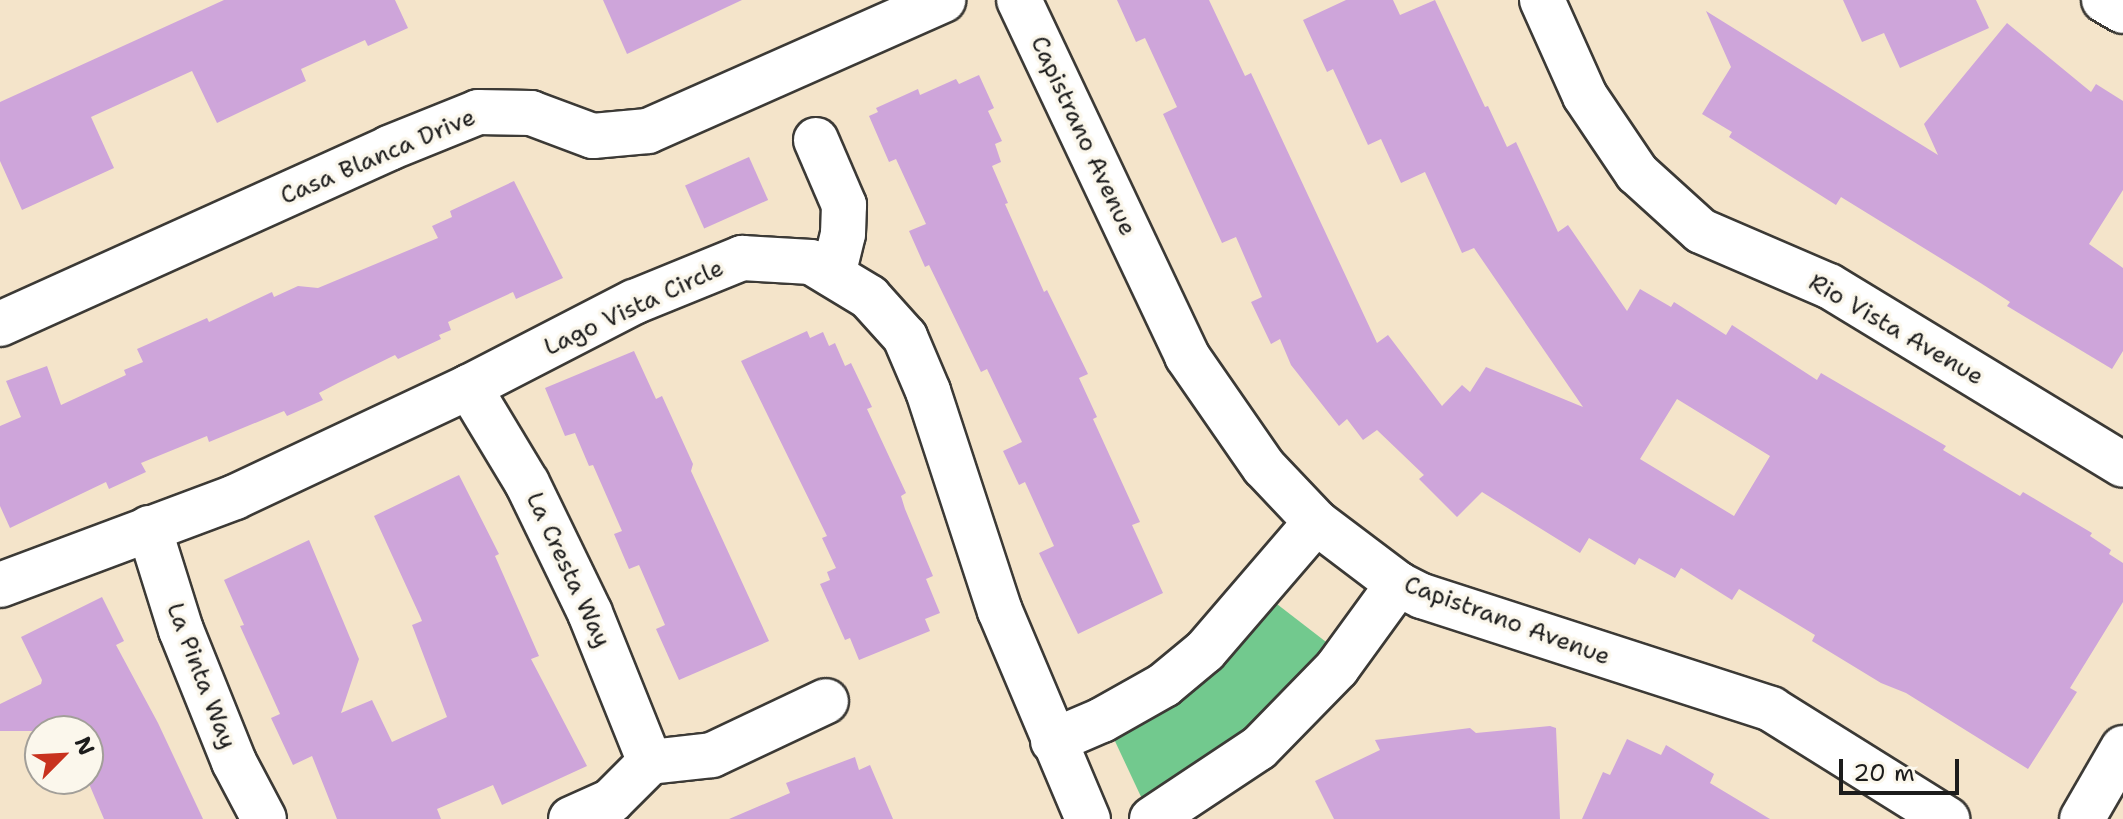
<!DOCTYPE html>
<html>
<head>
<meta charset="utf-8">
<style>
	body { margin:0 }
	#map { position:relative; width:2123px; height:819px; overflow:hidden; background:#f4e4ca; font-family:"Shantell Sans",sans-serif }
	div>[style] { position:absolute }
	.green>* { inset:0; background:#72c98e }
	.building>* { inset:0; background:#cea5da; transform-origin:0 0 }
	.roads { filter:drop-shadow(2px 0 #3c3a36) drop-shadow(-2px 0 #3c3a36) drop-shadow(0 2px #3c3a36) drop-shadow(0 -2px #3c3a36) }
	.minor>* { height:44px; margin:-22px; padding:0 22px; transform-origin:22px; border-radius:22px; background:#fff }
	span { translate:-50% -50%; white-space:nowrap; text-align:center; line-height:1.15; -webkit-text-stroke:7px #fbf7ec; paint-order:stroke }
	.street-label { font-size:24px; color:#1c1c1c }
	.north { position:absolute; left:24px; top:715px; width:80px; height:80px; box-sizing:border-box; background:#fbf7ec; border:2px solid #a29f99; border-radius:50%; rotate:66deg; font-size:22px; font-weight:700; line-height:32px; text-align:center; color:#1c1c1c }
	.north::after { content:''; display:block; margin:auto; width:28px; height:36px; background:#c8321e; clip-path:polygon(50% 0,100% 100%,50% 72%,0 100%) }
	.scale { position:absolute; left:1839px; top:759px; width:120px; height:36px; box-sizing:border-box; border:4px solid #1c1c1c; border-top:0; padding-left:10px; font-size:24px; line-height:28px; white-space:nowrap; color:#1c1c1c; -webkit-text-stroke:6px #fbf7ec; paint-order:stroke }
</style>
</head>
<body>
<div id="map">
	<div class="green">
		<i style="clip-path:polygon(1273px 601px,1330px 645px,1243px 735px,1143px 801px,1113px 737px)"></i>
	</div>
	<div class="building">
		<i style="clip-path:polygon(224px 0,395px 0,408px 28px,368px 46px,365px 40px,301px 69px,306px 81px,217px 123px,192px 71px,91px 117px,114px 168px,22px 210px,0 161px,0 102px)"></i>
		<i style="clip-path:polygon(603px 0,742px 0,627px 54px)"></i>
		<i style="clip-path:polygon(evenodd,1117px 0,1209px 0,1245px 76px,1251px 73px,1377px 343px,1388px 335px,1442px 406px,1462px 385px,1470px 392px,1486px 367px,1583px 407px,1474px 248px,1462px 253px,1425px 172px,1401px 183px,1381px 139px,1368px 145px,1333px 69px,1327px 72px,1303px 20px,1346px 0,1393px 0,1400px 15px,1435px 0,1485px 107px,1488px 106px,1507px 147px,1516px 142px,1558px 232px,1568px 225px,1627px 311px,1640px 289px,1671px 307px,1674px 302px,1726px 335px,1732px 325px,1817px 380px,1821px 373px,1946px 446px,1943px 450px,2020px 496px,2023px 492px,2092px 533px,2090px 536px,2111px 550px,2109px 554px,2123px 563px,2123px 602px,2070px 688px,2077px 692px,2028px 769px,1906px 693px,1881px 683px,1812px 641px,1815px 635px,1739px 589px,1732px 600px,1681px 568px,1675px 578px,1639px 558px,1635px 565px,1589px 538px,1580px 553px,1482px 492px,1457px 517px,1419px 479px,1424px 475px,1377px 430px,1363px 440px,1347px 419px,1339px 426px,1291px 365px,1280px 339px,1271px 344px,1251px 302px,1262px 297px,1236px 237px,1222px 243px,1163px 114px,1177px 107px,1145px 38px,1136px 42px,1117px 0,1677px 399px,1770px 456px,1734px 516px,1640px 459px,1677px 399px)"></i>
		<i style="clip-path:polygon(1843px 0,1976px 0,1989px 28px,1900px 68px,1884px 33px,1862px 42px)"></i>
		<i style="clip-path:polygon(1706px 11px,1938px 155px,1924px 124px,2007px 23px,2091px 92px,2096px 84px,2123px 101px,2123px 190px,2089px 244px,2123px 268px,2123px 351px,2112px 369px,2007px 306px,2010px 302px,1979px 282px,1841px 197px,1836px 205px,1729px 137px,1732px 132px,1702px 114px,1731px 67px)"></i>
		<i style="clip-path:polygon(979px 75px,994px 108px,988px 111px,1002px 141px,995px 144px,1001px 162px,992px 166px,1008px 203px,1005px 204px,1044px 292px,1047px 290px,1088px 374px,1079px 378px,1097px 417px,1093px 419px,1140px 522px,1132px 525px,1163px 593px,1078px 634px,1039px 553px,1054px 546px,1025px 482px,1019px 485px,1003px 451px,1022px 442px,987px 369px,981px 372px,929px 265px,925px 267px,909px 231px,926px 224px,896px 159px,889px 162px,869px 116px,878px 112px,876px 108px,918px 89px,920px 95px,956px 79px,959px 84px)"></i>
		<i style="left:749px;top:157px;width:47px;height:70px;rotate:66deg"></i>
		<i style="clip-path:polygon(514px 181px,563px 278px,516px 299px,513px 292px,448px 322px,451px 330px,439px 335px,441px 339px,398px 359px,395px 355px,338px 383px,319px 393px,323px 400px,287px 416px,284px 411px,209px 442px,207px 436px,141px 463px,146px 472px,109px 489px,106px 482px,10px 528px,0 506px,0 426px,21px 417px,6px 381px,47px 366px,61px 405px,126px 375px,124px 370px,143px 362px,137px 349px,207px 318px,209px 322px,272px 292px,274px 297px,298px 286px,318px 288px,438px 238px,432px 226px,452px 217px,450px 211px)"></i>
		<i style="clip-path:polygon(807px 331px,810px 338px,823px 332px,829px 346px,835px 343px,845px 366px,851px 363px,872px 407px,867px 409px,906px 493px,901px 496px,905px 509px,933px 576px,926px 579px,940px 613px,925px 619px,930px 631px,859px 660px,850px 638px,845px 640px,820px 584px,830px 580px,827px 572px,836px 568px,822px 538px,827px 536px,741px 361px)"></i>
		<i style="clip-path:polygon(634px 351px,656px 399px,662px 396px,693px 464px,691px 471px,769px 641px,679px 680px,656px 629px,665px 625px,639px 565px,629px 569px,614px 534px,622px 531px,593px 465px,589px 466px,575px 433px,565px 436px,545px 388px)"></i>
		<i style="clip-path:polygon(459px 475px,499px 554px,495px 556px,539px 656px,531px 659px,587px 766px,502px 805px,493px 785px,437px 809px,441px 819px,337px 819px,312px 756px,293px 765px,271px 718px,280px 714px,240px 626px,244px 625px,224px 580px,309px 540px,359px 659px,341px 713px,372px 700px,392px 742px,447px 717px,412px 625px,422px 621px,420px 616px,374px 516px)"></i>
		<i style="clip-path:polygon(102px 597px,124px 641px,116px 645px,158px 723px,203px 819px,104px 819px,87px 779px,88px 731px,0 731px,0 704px,41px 684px,42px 680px,21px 637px)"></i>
		<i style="clip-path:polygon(1550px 726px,1556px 728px,1560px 819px,1334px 819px,1315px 781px,1380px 750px,1375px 740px,1470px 728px,1476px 733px)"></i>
		<i style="clip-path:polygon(1627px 739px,1661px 755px,1666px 745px,1714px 774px,1710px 783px,1770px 819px,1582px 819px,1603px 772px,1610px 775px)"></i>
		<i style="clip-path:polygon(855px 757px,859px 770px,870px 765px,893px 819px,729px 819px,790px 793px,786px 783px)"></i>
	</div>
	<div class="roads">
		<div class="minor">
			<i style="left:1019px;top:0;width:394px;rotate:64.7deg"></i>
			<i style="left:1187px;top:356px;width:135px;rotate:55.3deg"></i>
			<i style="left:1264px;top:467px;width:76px;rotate:46.6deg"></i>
			<i style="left:1316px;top:522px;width:103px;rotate:37.1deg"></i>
			<i style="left:1398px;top:584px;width:27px;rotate:27deg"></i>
			<i style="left:1422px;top:596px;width:367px;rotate:17.9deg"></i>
			<i style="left:1771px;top:709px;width:208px;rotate:32deg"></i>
			<i style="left:1542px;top:0;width:105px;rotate:65.9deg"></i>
			<i style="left:1585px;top:96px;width:93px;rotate:56deg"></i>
			<i style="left:1637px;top:173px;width:86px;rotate:42.2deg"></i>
			<i style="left:1701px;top:231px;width:139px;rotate:23.3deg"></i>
			<i style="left:1829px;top:286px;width:344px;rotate:31.3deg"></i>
			<i style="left:2104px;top:0;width:22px;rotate:30deg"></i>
			<i style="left:816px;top:140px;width:71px;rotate:66.7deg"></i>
			<i style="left:844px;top:205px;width:29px;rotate:92deg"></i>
			<i style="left:843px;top:234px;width:42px;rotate:103.7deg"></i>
			<i style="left:0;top:324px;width:427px;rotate:-24.3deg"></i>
			<i style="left:389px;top:148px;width:96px;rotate:-22deg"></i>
			<i style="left:478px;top:112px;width:53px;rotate:1.1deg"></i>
			<i style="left:531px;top:113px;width:66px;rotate:20.4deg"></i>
			<i style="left:593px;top:136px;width:55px;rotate:-5.2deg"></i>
			<i style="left:648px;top:131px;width:323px;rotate:-23.9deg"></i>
			<i style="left:469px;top:387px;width:112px;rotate:58.9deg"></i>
			<i style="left:527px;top:483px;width:144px;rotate:64.1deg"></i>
			<i style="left:590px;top:613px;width:161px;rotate:68.1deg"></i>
			<i style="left:149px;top:528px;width:107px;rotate:72.6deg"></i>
			<i style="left:181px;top:630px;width:142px;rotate:68.1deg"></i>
			<i style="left:234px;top:762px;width:64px;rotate:62.2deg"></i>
			<i style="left:0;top:585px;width:251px;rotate:-20.5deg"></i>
			<i style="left:235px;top:497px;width:259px;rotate:-25.2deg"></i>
			<i style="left:469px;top:387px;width:186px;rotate:-27.3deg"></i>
			<i style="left:634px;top:302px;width:117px;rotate:-22.2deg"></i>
			<i style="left:742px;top:258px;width:69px;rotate:3.3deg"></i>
			<i style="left:811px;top:262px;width:68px;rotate:31.1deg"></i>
			<i style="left:869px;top:297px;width:54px;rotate:48deg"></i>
			<i style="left:905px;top:337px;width:59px;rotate:66.9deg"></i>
			<i style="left:928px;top:391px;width:231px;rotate:71.9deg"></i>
			<i style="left:1000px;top:611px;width:226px;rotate:67.1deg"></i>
			<i style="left:1053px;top:741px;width:53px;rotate:-23.2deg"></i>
			<i style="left:1102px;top:720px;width:71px;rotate:-29.4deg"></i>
			<i style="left:1164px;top:685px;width:53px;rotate:-39.7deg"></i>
			<i style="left:1205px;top:651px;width:170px;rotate:-49.3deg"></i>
			<i style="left:571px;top:819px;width:44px;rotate:-24.2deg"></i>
			<i style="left:611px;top:801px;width:55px;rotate:-45deg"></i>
			<i style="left:650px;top:762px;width:62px;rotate:-6.4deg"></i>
			<i style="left:712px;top:755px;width:126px;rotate:-25.3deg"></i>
			<i style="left:1152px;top:819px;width:128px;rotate:-33.6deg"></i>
			<i style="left:1259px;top:748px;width:112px;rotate:-45.7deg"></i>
			<i style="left:1337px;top:668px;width:104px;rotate:-54deg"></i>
			<i style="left:2082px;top:819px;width:82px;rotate:-60deg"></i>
		</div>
	</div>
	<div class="street-label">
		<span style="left:1083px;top:136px;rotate:65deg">Capistrano Avenue</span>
		<span style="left:378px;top:157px;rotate:-23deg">Casa Blanca Drive</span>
		<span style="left:634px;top:308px;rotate:-25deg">Lago Vista Circle</span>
		<span style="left:1896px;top:330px;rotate:30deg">Rio Vista Avenue</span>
		<span style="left:568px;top:570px;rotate:65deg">La Cresta Way</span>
		<span style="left:1507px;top:621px;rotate:20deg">Capistrano Avenue</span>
		<span style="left:201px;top:676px;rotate:69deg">La Pinta Way</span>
	</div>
	<div class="north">N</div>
	<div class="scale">20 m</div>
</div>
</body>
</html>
